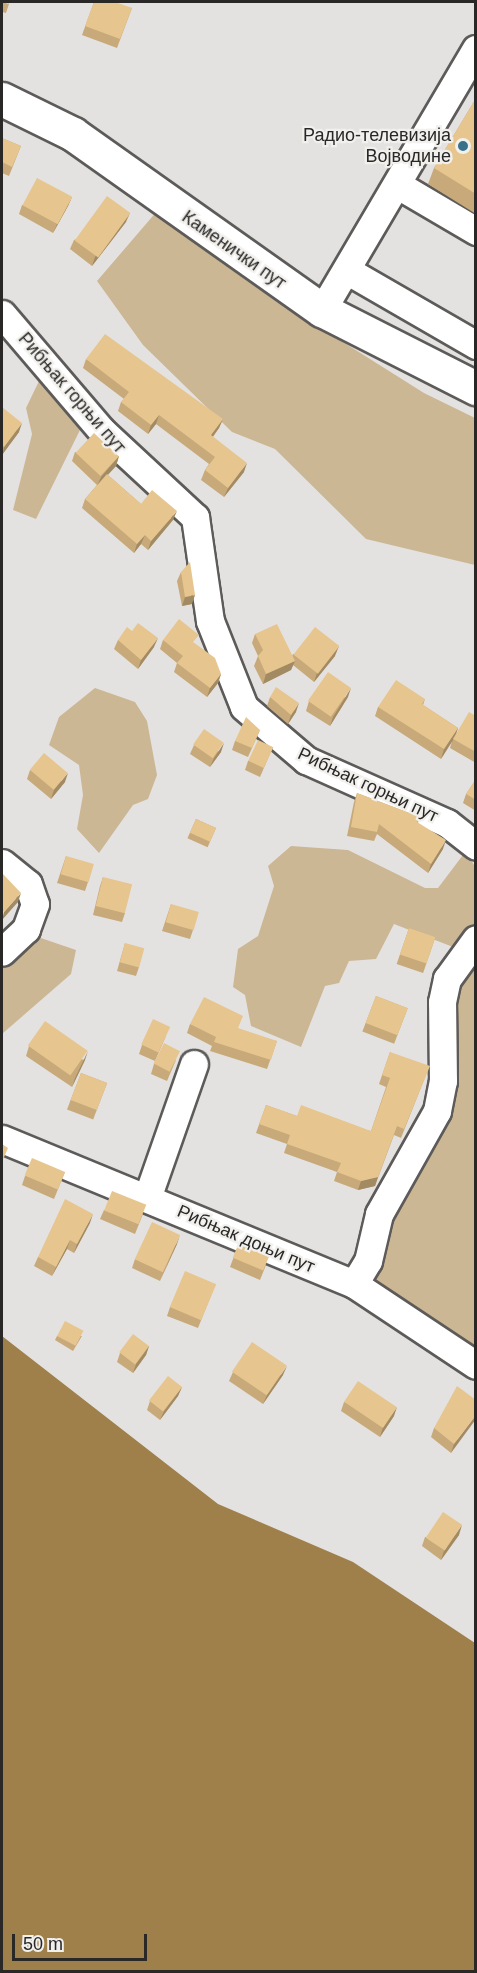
<!DOCTYPE html>
<html>
<head>
<meta charset="utf-8">
<style>
	body { margin:0 }
	#map { position:relative; width:477px; height:1973px; overflow:hidden; background:#e4e2e0; font-family:Helvetica,sans-serif }
	div>[style] { position:absolute }
	.green>* { inset:0; background:#ccb795 }
	.water>* { inset:0; background:#9f804a }
	.roads { filter:drop-shadow(2px 0 #5d5b59) drop-shadow(-2px 0 #5d5b59) drop-shadow(0 2px #5d5b59) drop-shadow(0 -2px #5d5b59) }
	.minor>* { height:27px; margin:-13.5px; padding:0 13.5px; transform-origin:13.5px; border-radius:13.5px; background:#fff }
	.major>* { height:33px; margin:-16.5px; padding:0 16.5px; transform-origin:16.5px; border-radius:16.5px; background:#fff }
	.wall>* { inset:0; background:#c7a97a; transform-origin:0 0 }
	.shaded-wall>* { inset:0; background:#a28a63 }
	.building>* { inset:0; background:#e7c58e; transform-origin:0 0 }
	.dots>* { width:16px; height:16px; translate:-50% -50%; box-sizing:border-box; border:3px solid #f1f0ed; border-radius:50% }
	span { translate:-50% -50%; white-space:nowrap; text-align:center; line-height:1.15; -webkit-text-stroke:4.5px #f1f0ed; paint-order:stroke }
	.poi-label { font-size:18px; color:#292827 }
	.right { translate:-100% -50%; text-align:right }
	.street-label { font-size:18px; color:#292827 }
	.frame { position:absolute; inset:0; border:3px solid #292827; pointer-events:none }
	.scale { position:absolute; left:12px; top:1934px; width:135px; height:27px; box-sizing:border-box; border:3px solid #292827; border-top:0; padding-left:8px; font-size:18px; line-height:21px; white-space:nowrap; color:#292827; -webkit-text-stroke:4px #f1f0ed; paint-order:stroke }
</style>
</head>
<body>
<div id="map">
	<div class="green">
		<i style="clip-path:polygon(158px 210px,300px 315px,424px 393px,475px 418px,475px 565px,366px 539px,275px 449px,232px 432px,143px 345px,97px 281px)"></i>
		<i style="clip-path:polygon(40px 379px,80px 430px,36px 519px,13px 510px,32px 434px,26px 408px)"></i>
		<i style="clip-path:polygon(95px 688px,135px 702px,147px 721px,157px 775px,148px 799px,133px 805px,99px 853px,77px 829px,83px 795px,79px 765px,49px 745px,59px 717px)"></i>
		<i style="clip-path:polygon(291px 846px,348px 850px,425px 888px,438px 888px,466px 851px,475px 867px,475px 923px,453px 947px,394px 924px,376px 959px,349px 961px,339px 983px,325px 986px,301px 1047px,251px 1026px,245px 995px,233px 987px,238px 949px,258px 936px,274px 886px,268px 866px)"></i>
		<i style="clip-path:polygon(32px 935px,76px 950px,71px 974px,2px 1034px,2px 956px)"></i>
		<i style="clip-path:polygon(475px 951px,475px 1355px,368px 1283px,389px 1217px,442px 1130px,451px 1104px,449px 1005px)"></i>
	</div>
	<div class="water">
		<i style="clip-path:polygon(2px 1336px,218px 1504px,353px 1562px,475px 1643px,475px 1971px,2px 1971px)"></i>
	</div>
	<div class="roads">
		<div class="minor">
			<i style="left:398px;top:185px;width:91px;rotate:30.5deg"></i>
			<i style="left:348px;top:271px;width:148px;rotate:30deg"></i>
			<i style="left:322px;top:310px;width:303px;rotate:-59.5deg"></i>
			<i style="left:2px;top:314px;width:154px;rotate:49.5deg"></i>
			<i style="left:102px;top:431px;width:127px;rotate:42.8deg"></i>
			<i style="left:195px;top:517px;width:105px;rotate:81.8deg"></i>
			<i style="left:210px;top:621px;width:92px;rotate:68.4deg"></i>
			<i style="left:244px;top:707px;width:82px;rotate:40.5deg"></i>
			<i style="left:306px;top:760px;width:154px;rotate:24.1deg"></i>
			<i style="left:447px;top:823px;width:37px;rotate:38deg"></i>
			<i style="left:2px;top:863px;width:33px;rotate:39deg"></i>
			<i style="left:28px;top:884px;width:21px;rotate:71deg"></i>
			<i style="left:35px;top:904px;width:27px;rotate:110deg"></i>
			<i style="left:26px;top:929px;width:33px;rotate:137deg"></i>
			<i style="left:2px;top:1139px;width:381px;rotate:22.4deg"></i>
			<i style="left:354px;top:1284px;width:146px;rotate:33.6deg"></i>
			<i style="left:147px;top:1198px;width:142px;rotate:-70.7deg"></i>
			<i style="left:354px;top:1284px;width:27px;rotate:-59deg"></i>
			<i style="left:368px;top:1261px;width:48px;rotate:-76.8deg"></i>
			<i style="left:379px;top:1214px;width:118px;rotate:-60.6deg"></i>
			<i style="left:437px;top:1111px;width:31px;rotate:-79deg"></i>
			<i style="left:443px;top:1081px;width:79px;rotate:-90.7deg"></i>
			<i style="left:442px;top:1002px;width:24px;rotate:-78deg"></i>
			<i style="left:447px;top:979px;width:49px;rotate:-54.1deg"></i>
		</div>
		<div class="major">
			<i style="left:2px;top:99px;width:79px;rotate:26.2deg"></i>
			<i style="left:73px;top:134px;width:305px;rotate:35.3deg"></i>
			<i style="left:322px;top:310px;width:173px;rotate:26.9deg"></i>
		</div>
	</div>
	<div class="wall">
		<i style="clip-path:polygon(2px 2px,9px 4px,6px 13px,2px 12px)"></i>
		<i style="clip-path:polygon(94px 2px,132px 8px,117px 48px,82px 35px)"></i>
		<i style="clip-path:polygon(476px 98px,476px 214px,428px 184px,434px 168px)"></i>
		<i style="clip-path:polygon(2px 138px,21px 146px,9px 176px,2px 173px)"></i>
		<i style="clip-path:polygon(72px 197px,68px 206px,53px 233px,19px 214px,22px 205px)"></i>
		<i style="clip-path:polygon(126px 222px,92px 266px,70px 249px,74px 240px)"></i>
		<i style="clip-path:polygon(86px 359px,223px 419px,219px 428px,213px 437px,244px 472px,224px 497px,201px 480px,205px 470px,209px 464px,156px 424px,148px 434px,118px 411px,121px 402px,124px 399px,83px 368px)"></i>
		<i style="clip-path:polygon(2px 407px,19px 432px,2px 455px)"></i>
		<i style="clip-path:polygon(75px 452px,119px 456px,116px 466px,108px 475px,141px 504px,173px 520px,148px 550px,141px 544px,134px 553px,82px 508px,85px 499px,97px 485px,72px 461px)"></i>
		<i style="clip-path:polygon(181px 572px,192px 604px,182px 606px,177px 581px)"></i>
		<i style="clip-path:polygon(255px 634px,292px 656px,293px 654px,335px 656px,314px 682px,293px 665px,291px 670px,263px 684px,254px 666px,258px 656px,252px 643px)"></i>
		<i style="clip-path:polygon(118px 640px,154px 647px,138px 669px,114px 649px)"></i>
		<i style="clip-path:polygon(163px 640px,195px 644px,221px 674px,218px 683px,207px 697px,174px 672px,177px 663px,160px 649px)"></i>
		<i style="clip-path:polygon(270px 697px,296px 712px,288px 724px,267px 706px)"></i>
		<i style="clip-path:polygon(348px 697px,330px 726px,306px 711px,309px 701px)"></i>
		<i style="clip-path:polygon(425px 699px,423px 705px,458px 728px,456px 734px,476px 716px,476px 763px,450px 748px,452px 741px,441px 759px,375px 716px,378px 707px)"></i>
		<i style="clip-path:polygon(260px 730px,248px 757px,232px 750px,235px 741px)"></i>
		<i style="clip-path:polygon(194px 745px,221px 752px,210px 767px,190px 754px)"></i>
		<i style="clip-path:polygon(273px 747px,260px 777px,245px 770px,248px 761px)"></i>
		<i style="clip-path:polygon(30px 770px,65px 782px,51px 799px,27px 779px)"></i>
		<i style="clip-path:polygon(476px 779px,476px 811px,463px 803px,466px 794px)"></i>
		<i style="clip-path:polygon(357px 793px,420px 817px,418px 823px,443px 849px,428px 873px,377px 834px,374px 841px,347px 836px,354px 802px)"></i>
		<i style="left:196px;top:819px;width:22px;height:21px;rotate:24deg"></i>
		<i style="clip-path:polygon(66px 856px,88px 882px,85px 891px,57px 883px)"></i>
		<i style="clip-path:polygon(103px 877px,125px 913px,122px 922px,93px 915px,100px 886px)"></i>
		<i style="clip-path:polygon(171px 904px,193px 930px,190px 939px,162px 931px)"></i>
		<i style="left:409px;top:928px;width:28px;height:38px;rotate:19deg"></i>
		<i style="clip-path:polygon(125px 943px,139px 967px,136px 976px,117px 971px)"></i>
		<i style="left:376px;top:996px;width:34px;height:38px;rotate:21deg"></i>
		<i style="clip-path:polygon(190px 1024px,277px 1041px,267px 1069px,210px 1051px,212px 1046px,187px 1033px)"></i>
		<i style="clip-path:polygon(166px 1036px,155px 1061px,139px 1054px,142px 1045px)"></i>
		<i style="clip-path:polygon(29px 1046px,85px 1060px,72px 1087px,26px 1056px)"></i>
		<i style="clip-path:polygon(390px 1052px,426px 1075px,401px 1138px,394px 1135px,375px 1186px,358px 1190px,334px 1181px,337px 1172px,284px 1153px,287px 1144px,256px 1133px,266px 1105px,297px 1116px,371px 1131px,386px 1087px,379px 1084px)"></i>
		<i style="clip-path:polygon(176px 1060px,167px 1081px,151px 1074px,154px 1064px)"></i>
		<i style="left:81px;top:1073px;width:28px;height:39px;rotate:21deg"></i>
		<i style="clip-path:polygon(65px 1172px,54px 1199px,22px 1185px,25px 1176px)"></i>
		<i style="clip-path:polygon(104px 1210px,143px 1214px,135px 1234px,100px 1219px)"></i>
		<i style="clip-path:polygon(90px 1223px,74px 1253px,67px 1249px,52px 1276px,34px 1266px,38px 1257px)"></i>
		<i style="clip-path:polygon(239px 1243px,266px 1265px,260px 1280px,230px 1267px)"></i>
		<i style="clip-path:polygon(177px 1244px,160px 1281px,132px 1268px,135px 1259px)"></i>
		<i style="clip-path:polygon(212px 1293px,198px 1328px,167px 1316px,170px 1307px)"></i>
		<i style="clip-path:polygon(57px 1336px,82px 1336px,73px 1351px,55px 1340px)"></i>
		<i style="clip-path:polygon(149px 1346px,146px 1355px,133px 1373px,117px 1362px,120px 1353px)"></i>
		<i style="clip-path:polygon(233px 1372px,283px 1375px,263px 1404px,229px 1381px)"></i>
		<i style="clip-path:polygon(182px 1387px,178px 1396px,160px 1420px,147px 1410px,150px 1401px)"></i>
		<i style="clip-path:polygon(476px 1400px,451px 1453px,431px 1437px,434px 1428px)"></i>
		<i style="clip-path:polygon(344px 1402px,394px 1416px,380px 1437px,341px 1411px)"></i>
		<i style="clip-path:polygon(459px 1535px,441px 1560px,422px 1546px,425px 1537px)"></i>
	</div>
	<div class="shaded-wall">
		<i style="clip-path:polygon(72px 197px,68px 206px,53px 233px,57px 224px)"></i>
		<i style="clip-path:polygon(130px 213px,126px 222px,92px 266px,95px 257px)"></i>
		<i style="clip-path:polygon(159px 415px,156px 424px,148px 434px,151px 425px)"></i>
		<i style="clip-path:polygon(223px 419px,219px 428px,207px 444px,211px 435px)"></i>
		<i style="clip-path:polygon(22px 423px,19px 432px,2px 455px,4px 447px)"></i>
		<i style="clip-path:polygon(119px 456px,116px 466px,97px 486px,101px 477px)"></i>
		<i style="clip-path:polygon(247px 463px,244px 472px,224px 497px,228px 488px)"></i>
		<i style="clip-path:polygon(177px 511px,173px 520px,148px 550px,151px 541px)"></i>
		<i style="clip-path:polygon(145px 535px,141px 544px,134px 553px,137px 544px)"></i>
		<i style="clip-path:polygon(195px 595px,192px 604px,182px 606px,185px 597px)"></i>
		<i style="clip-path:polygon(158px 638px,154px 647px,138px 669px,141px 660px)"></i>
		<i style="clip-path:polygon(339px 646px,335px 656px,314px 682px,317px 673px)"></i>
		<i style="clip-path:polygon(295px 661px,291px 670px,263px 684px,266px 674px)"></i>
		<i style="clip-path:polygon(221px 674px,218px 683px,207px 697px,210px 688px)"></i>
		<i style="clip-path:polygon(351px 688px,348px 697px,330px 726px,333px 717px)"></i>
		<i style="clip-path:polygon(299px 703px,296px 712px,288px 724px,291px 715px)"></i>
		<i style="clip-path:polygon(458px 728px,455px 737px,441px 759px,444px 749px)"></i>
		<i style="clip-path:polygon(224px 743px,221px 752px,210px 767px,214px 758px)"></i>
		<i style="clip-path:polygon(68px 773px,65px 782px,51px 799px,54px 790px)"></i>
		<i style="clip-path:polygon(446px 840px,443px 849px,428px 873px,431px 864px)"></i>
		<i style="clip-path:polygon(21px 893px,18px 902px,2px 920px,4px 912px)"></i>
		<i style="clip-path:polygon(88px 1051px,85px 1060px,72px 1087px,75px 1078px)"></i>
		<i style="clip-path:polygon(378px 1177px,375px 1186px,358px 1190px,361px 1181px)"></i>
		<i style="clip-path:polygon(93px 1214px,90px 1223px,74px 1253px,77px 1244px)"></i>
		<i style="clip-path:polygon(180px 1235px,177px 1244px,160px 1281px,164px 1272px)"></i>
		<i style="clip-path:polygon(70px 1240px,67px 1249px,52px 1276px,56px 1267px)"></i>
		<i style="clip-path:polygon(149px 1346px,146px 1355px,133px 1373px,136px 1364px)"></i>
		<i style="clip-path:polygon(287px 1366px,283px 1375px,263px 1404px,267px 1395px)"></i>
		<i style="clip-path:polygon(182px 1387px,178px 1396px,160px 1420px,164px 1411px)"></i>
		<i style="clip-path:polygon(397px 1407px,394px 1416px,380px 1437px,383px 1427px)"></i>
		<i style="clip-path:polygon(476px 1415px,476px 1419px,451px 1453px,454px 1444px)"></i>
		<i style="clip-path:polygon(462px 1525px,459px 1535px,441px 1560px,444px 1551px)"></i>
	</div>
	<div class="building">
		<i style="clip-path:polygon(2px 2px,10px 2px,9px 4px)"></i>
		<i style="clip-path:polygon(94px 2px,115px 2px,132px 8px,120px 39px,85px 26px)"></i>
		<i style="clip-path:polygon(476px 98px,476px 194px,434px 168px)"></i>
		<i style="clip-path:polygon(2px 138px,21px 146px,12px 167px,2px 162px)"></i>
		<i style="left:37px;top:178px;width:40px;height:31px;rotate:28deg"></i>
		<i style="left:107px;top:196px;width:29px;height:55px;rotate:36deg"></i>
		<i style="clip-path:polygon(105px 334px,223px 419px,211px 435px,247px 463px,228px 488px,205px 470px,215px 457px,159px 415px,151px 425px,121px 402px,129px 392px,86px 359px)"></i>
		<i style="clip-path:polygon(2px 407px,22px 423px,4px 447px,2px 444px)"></i>
		<i style="left:94px;top:433px;width:34px;height:27px;rotate:43deg"></i>
		<i style="clip-path:polygon(107px 474px,141px 504px,152px 490px,177px 511px,151px 541px,145px 535px,137px 544px,85px 499px)"></i>
		<i style="clip-path:polygon(190px 562px,195px 595px,185px 597px,181px 572px)"></i>
		<i style="clip-path:polygon(179px 619px,199px 635px,193px 642px,215px 658px,221px 674px,210px 688px,177px 663px,183px 656px,163px 640px)"></i>
		<i style="clip-path:polygon(138px 623px,158px 638px,141px 660px,118px 640px,127px 627px,132px 631px)"></i>
		<i style="clip-path:polygon(277px 624px,295px 661px,266px 674px,258px 656px,263px 650px,255px 634px)"></i>
		<i style="left:315px;top:627px;width:31px;height:35px;rotate:38deg"></i>
		<i style="left:328px;top:672px;width:28px;height:35px;rotate:35deg"></i>
		<i style="clip-path:polygon(396px 680px,425px 699px,422px 704px,458px 728px,444px 749px,378px 707px)"></i>
		<i style="clip-path:polygon(276px 687px,299px 703px,291px 715px,270px 697px)"></i>
		<i style="clip-path:polygon(469px 712px,476px 716px,476px 752px,453px 739px)"></i>
		<i style="clip-path:polygon(246px 717px,260px 730px,252px 748px,235px 741px)"></i>
		<i style="left:204px;top:729px;width:24px;height:19px;rotate:35deg"></i>
		<i style="left:258px;top:740px;width:17px;height:23px;rotate:25deg"></i>
		<i style="left:44px;top:753px;width:31px;height:22px;rotate:40deg"></i>
		<i style="clip-path:polygon(476px 779px,476px 800px,466px 794px)"></i>
		<i style="clip-path:polygon(357px 793px,420px 817px,417px 822px,446px 840px,431px 864px,379px 824px,377px 832px,351px 827px)"></i>
		<i style="left:196px;top:819px;width:22px;height:15px;rotate:24deg"></i>
		<i style="left:66px;top:856px;width:29px;height:19px;rotate:16deg"></i>
		<i style="clip-path:polygon(2px 873px,21px 893px,4px 912px,2px 909px)"></i>
		<i style="left:103px;top:877px;width:30px;height:30px;rotate:14deg"></i>
		<i style="left:171px;top:904px;width:29px;height:19px;rotate:16deg"></i>
		<i style="left:409px;top:928px;width:28px;height:28px;rotate:19deg"></i>
		<i style="left:125px;top:943px;width:20px;height:20px;rotate:15deg"></i>
		<i style="left:376px;top:996px;width:34px;height:29px;rotate:21deg"></i>
		<i style="clip-path:polygon(204px 997px,243px 1016px,238px 1028px,277px 1041px,271px 1060px,214px 1042px,216px 1037px,190px 1024px)"></i>
		<i style="left:153px;top:1019px;width:19px;height:28px;rotate:25deg"></i>
		<i style="left:45px;top:1021px;width:52px;height:30px;rotate:35deg"></i>
		<i style="left:164px;top:1043px;width:18px;height:23px;rotate:27deg"></i>
		<i style="clip-path:polygon(390px 1052px,430px 1066px,404px 1129px,397px 1126px,378px 1177px,361px 1181px,337px 1172px,341px 1163px,287px 1144px,290px 1135px,259px 1124px,266px 1105px,297px 1116px,301px 1105px,371px 1131px,390px 1078px,382px 1075px)"></i>
		<i style="left:81px;top:1073px;width:28px;height:29px;rotate:21deg"></i>
		<i style="clip-path:polygon(2px 1144px,8px 1148px,2px 1162px)"></i>
		<i style="left:32px;top:1158px;width:36px;height:19px;rotate:23deg"></i>
		<i style="left:112px;top:1191px;width:37px;height:21px;rotate:22deg"></i>
		<i style="clip-path:polygon(65px 1199px,93px 1214px,77px 1244px,70px 1240px,56px 1267px,38px 1257px)"></i>
		<i style="left:152px;top:1222px;width:31px;height:41px;rotate:25deg"></i>
		<i style="left:239px;top:1243px;width:33px;height:16px;rotate:23deg"></i>
		<i style="left:185px;top:1271px;width:34px;height:39px;rotate:23deg"></i>
		<i style="left:65px;top:1321px;width:21px;height:17px;rotate:28deg"></i>
		<i style="left:133px;top:1334px;width:20px;height:23px;rotate:37deg"></i>
		<i style="left:252px;top:1342px;width:42px;height:36px;rotate:34deg"></i>
		<i style="left:168px;top:1376px;width:18px;height:31px;rotate:38deg"></i>
		<i style="left:358px;top:1381px;width:47px;height:25px;rotate:34deg"></i>
		<i style="clip-path:polygon(457px 1386px,476px 1400px,476px 1415px,454px 1444px,434px 1428px)"></i>
		<i style="left:443px;top:1512px;width:23px;height:31px;rotate:34deg"></i>
	</div>
	<div class="dots">
		<i style="left:463px;top:146px;background:#38718a"></i>
	</div>
	<div class="poi-label">
		<span class="right" style="left:451px;top:146px">Радио-телевизија<br>Војводине</span>
	</div>
	<div class="street-label">
		<span style="left:234px;top:250px;rotate:35deg">Каменички пут</span>
		<span style="left:72px;top:393px;rotate:49deg">Рибњак горњи пут</span>
		<span style="left:368px;top:785px;rotate:25deg">Рибњак горњи пут</span>
		<span style="left:246px;top:1239px;rotate:23deg">Рибњак доњи пут</span>
	</div>
	<div class="frame"></div>
	<div class="scale">50 m</div>
</div>
</body>
</html>
